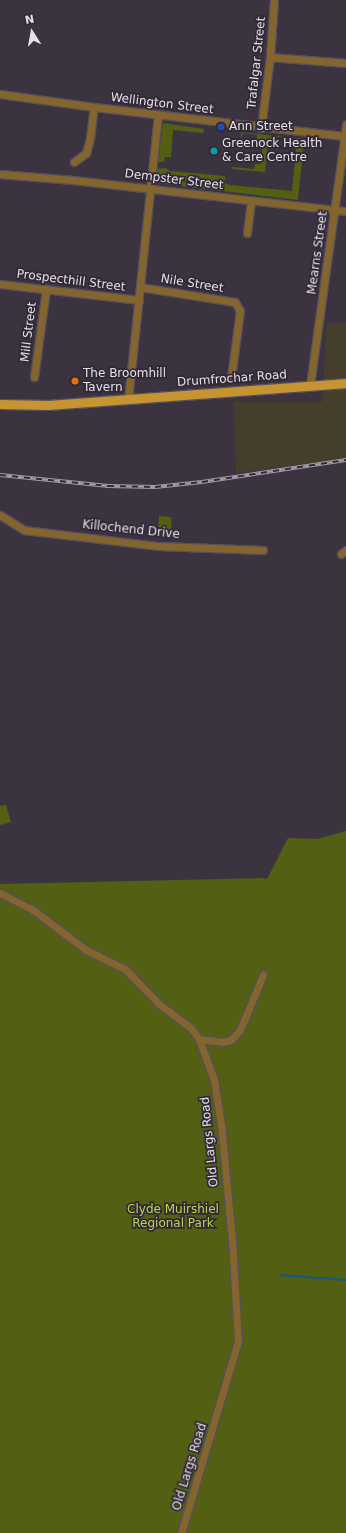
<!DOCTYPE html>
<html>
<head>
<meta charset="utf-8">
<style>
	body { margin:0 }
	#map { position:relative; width:346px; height:1533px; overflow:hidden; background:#3c3341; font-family:"DejaVu Sans",sans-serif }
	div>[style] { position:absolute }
	.industrial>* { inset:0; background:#463e2d }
	.green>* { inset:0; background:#536014 }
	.stream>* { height:2px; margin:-1px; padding:0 1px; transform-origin:1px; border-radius:1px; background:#105988 }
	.roads { filter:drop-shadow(1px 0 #574f5c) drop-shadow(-1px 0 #574f5c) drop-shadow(0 1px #574f5c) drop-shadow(0 -1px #574f5c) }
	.minor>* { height:7px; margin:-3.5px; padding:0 3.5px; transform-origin:3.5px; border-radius:3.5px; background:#84652d }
	.major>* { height:9px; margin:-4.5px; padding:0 4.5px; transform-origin:4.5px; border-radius:4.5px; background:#c69431 }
	.rail>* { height:3.5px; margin-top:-1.75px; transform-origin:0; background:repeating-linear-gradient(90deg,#322937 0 6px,#a49da8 0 12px); box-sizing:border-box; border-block:1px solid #a49da8 }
	.dots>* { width:11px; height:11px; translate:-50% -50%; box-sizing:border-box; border:2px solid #322937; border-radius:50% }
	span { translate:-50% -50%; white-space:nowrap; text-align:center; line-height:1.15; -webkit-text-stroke:3.5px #322937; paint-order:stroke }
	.street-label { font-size:12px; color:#e6e0e9 }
	.poi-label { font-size:12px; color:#e6e0e9 }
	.left { translate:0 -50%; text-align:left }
	.park-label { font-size:12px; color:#bcd553 }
	.north { position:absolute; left:12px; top:12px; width:40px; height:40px; -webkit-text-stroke:3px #322937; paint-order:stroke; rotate:349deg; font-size:11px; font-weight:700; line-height:16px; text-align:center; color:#e6e0e9 }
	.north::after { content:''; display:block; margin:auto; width:14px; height:18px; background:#e6e0e9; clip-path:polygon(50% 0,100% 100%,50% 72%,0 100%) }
</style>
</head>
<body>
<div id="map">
	<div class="industrial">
		<i style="clip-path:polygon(327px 323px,346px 323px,346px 459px,236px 473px,233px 402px,322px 402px)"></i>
	</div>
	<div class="green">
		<i style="clip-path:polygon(163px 123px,204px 129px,203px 133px,173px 130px,171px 157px,165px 157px,164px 161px,158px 163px)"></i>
		<i style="clip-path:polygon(241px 132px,286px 137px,274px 137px,274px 141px,268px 141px,265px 172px,232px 169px,232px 167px,254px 169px,255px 164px,261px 164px,263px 142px,257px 141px,257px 135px,243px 133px,241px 139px)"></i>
		<i style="clip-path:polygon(297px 138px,304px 139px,298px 200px,156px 183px,157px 169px,165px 168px,170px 171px,225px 176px,225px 183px,230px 185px,292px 191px)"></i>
		<i style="clip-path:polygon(159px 516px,171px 517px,172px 537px,158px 535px)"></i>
		<i style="clip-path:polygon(6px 805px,11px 822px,0 825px,0 806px)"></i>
		<i style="clip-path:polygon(346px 831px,346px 1533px,0 1533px,0 884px,262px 878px,267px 879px,288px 838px,317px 839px)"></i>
	</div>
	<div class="stream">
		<i style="left:280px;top:1275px;width:66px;rotate:4.3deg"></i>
	</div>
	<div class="roads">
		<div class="minor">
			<i style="left:270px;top:57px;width:76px;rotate:4.5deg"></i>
			<i style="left:0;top:94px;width:95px;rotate:7.9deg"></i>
			<i style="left:94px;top:107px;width:254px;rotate:6.6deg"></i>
			<i style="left:261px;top:128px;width:72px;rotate:-82.8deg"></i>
			<i style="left:270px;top:57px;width:57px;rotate:-86deg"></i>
			<i style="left:74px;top:162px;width:15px;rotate:-37deg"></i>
			<i style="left:86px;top:153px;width:16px;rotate:-75deg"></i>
			<i style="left:90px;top:138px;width:31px;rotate:-83deg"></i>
			<i style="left:0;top:174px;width:73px;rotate:4.7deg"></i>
			<i style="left:73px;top:180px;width:275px;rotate:6.5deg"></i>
			<i style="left:247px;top:233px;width:33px;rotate:-83deg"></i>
			<i style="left:0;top:284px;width:140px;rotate:6.6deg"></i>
			<i style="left:140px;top:287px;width:96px;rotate:9deg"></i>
			<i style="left:235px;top:302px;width:10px;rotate:61deg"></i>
			<i style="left:240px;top:311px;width:68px;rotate:97.7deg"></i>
			<i style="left:34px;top:377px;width:89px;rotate:-82.2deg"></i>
			<i style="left:310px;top:385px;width:263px;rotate:-82.1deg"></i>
			<i style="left:128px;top:400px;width:287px;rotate:-84deg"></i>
			<i style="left:0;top:515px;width:28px;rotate:32deg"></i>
			<i style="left:24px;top:530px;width:136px;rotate:6.8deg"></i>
			<i style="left:159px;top:546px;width:104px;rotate:2.2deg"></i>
			<i style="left:341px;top:554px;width:6px;rotate:-39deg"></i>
			<i style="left:0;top:893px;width:36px;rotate:27deg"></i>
			<i style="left:32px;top:909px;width:68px;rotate:37.2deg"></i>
			<i style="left:86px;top:950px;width:43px;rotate:26deg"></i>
			<i style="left:125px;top:969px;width:49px;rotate:45.8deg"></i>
			<i style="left:159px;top:1004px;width:40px;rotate:37deg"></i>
			<i style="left:191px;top:1028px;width:14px;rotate:54deg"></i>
			<i style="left:199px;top:1039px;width:44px;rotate:69.9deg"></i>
			<i style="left:214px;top:1080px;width:45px;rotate:81deg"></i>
			<i style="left:221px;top:1124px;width:117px;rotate:84.6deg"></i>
			<i style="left:232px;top:1240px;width:101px;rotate:86.6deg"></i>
			<i style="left:238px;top:1341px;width:200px;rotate:106.5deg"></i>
			<i style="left:199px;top:1039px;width:23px;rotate:7deg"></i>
			<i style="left:222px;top:1042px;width:9px;rotate:-13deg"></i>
			<i style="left:231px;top:1040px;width:13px;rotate:-48deg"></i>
			<i style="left:240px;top:1030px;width:60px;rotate:-67.3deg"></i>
		</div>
		<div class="major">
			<i style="left:0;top:404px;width:49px;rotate:1.2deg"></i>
			<i style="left:49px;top:405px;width:298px;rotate:-4.2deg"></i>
		</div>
	</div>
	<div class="rail">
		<i style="left:0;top:475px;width:109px;rotate:5.8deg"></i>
		<i style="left:108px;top:486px;width:47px;rotate:1.2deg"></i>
		<i style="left:155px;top:487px;width:47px;rotate:-6.1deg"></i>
		<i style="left:202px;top:482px;width:146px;rotate:-8.7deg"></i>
	</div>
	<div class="dots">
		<i style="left:221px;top:127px;background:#1a4fb4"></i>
		<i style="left:214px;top:151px;background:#0f9aa8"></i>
		<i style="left:75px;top:381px;background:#e8710a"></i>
	</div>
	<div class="street-label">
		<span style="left:257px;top:63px;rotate:-84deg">Trafalgar Street</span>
		<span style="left:162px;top:104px;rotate:7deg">Wellington Street</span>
		<span style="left:174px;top:180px;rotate:7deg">Dempster Street</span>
		<span style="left:318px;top:253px;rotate:-82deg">Mearns Street</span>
		<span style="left:71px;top:281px;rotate:7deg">Prospecthill Street</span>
		<span style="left:192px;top:284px;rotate:9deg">Nile Street</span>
		<span style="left:29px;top:332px;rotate:-83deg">Mill Street</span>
		<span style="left:232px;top:379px;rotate:-4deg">Drumfrochar Road</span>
		<span style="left:131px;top:530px;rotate:6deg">Killochend Drive</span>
		<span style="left:210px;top:1142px;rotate:-96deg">Old Largs Road</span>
		<span style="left:190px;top:1467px;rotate:-73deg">Old Largs Road</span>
	</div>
	<div class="poi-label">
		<span class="left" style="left:229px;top:127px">Ann Street</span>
		<span class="left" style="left:222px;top:151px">Greenock Health<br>&amp; Care Centre</span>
		<span class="left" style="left:83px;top:381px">The Broomhill<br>Tavern</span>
	</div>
	<div class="park-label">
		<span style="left:173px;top:1217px">Clyde Muirshiel<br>Regional Park</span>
	</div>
	<div class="north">N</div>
</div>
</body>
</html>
